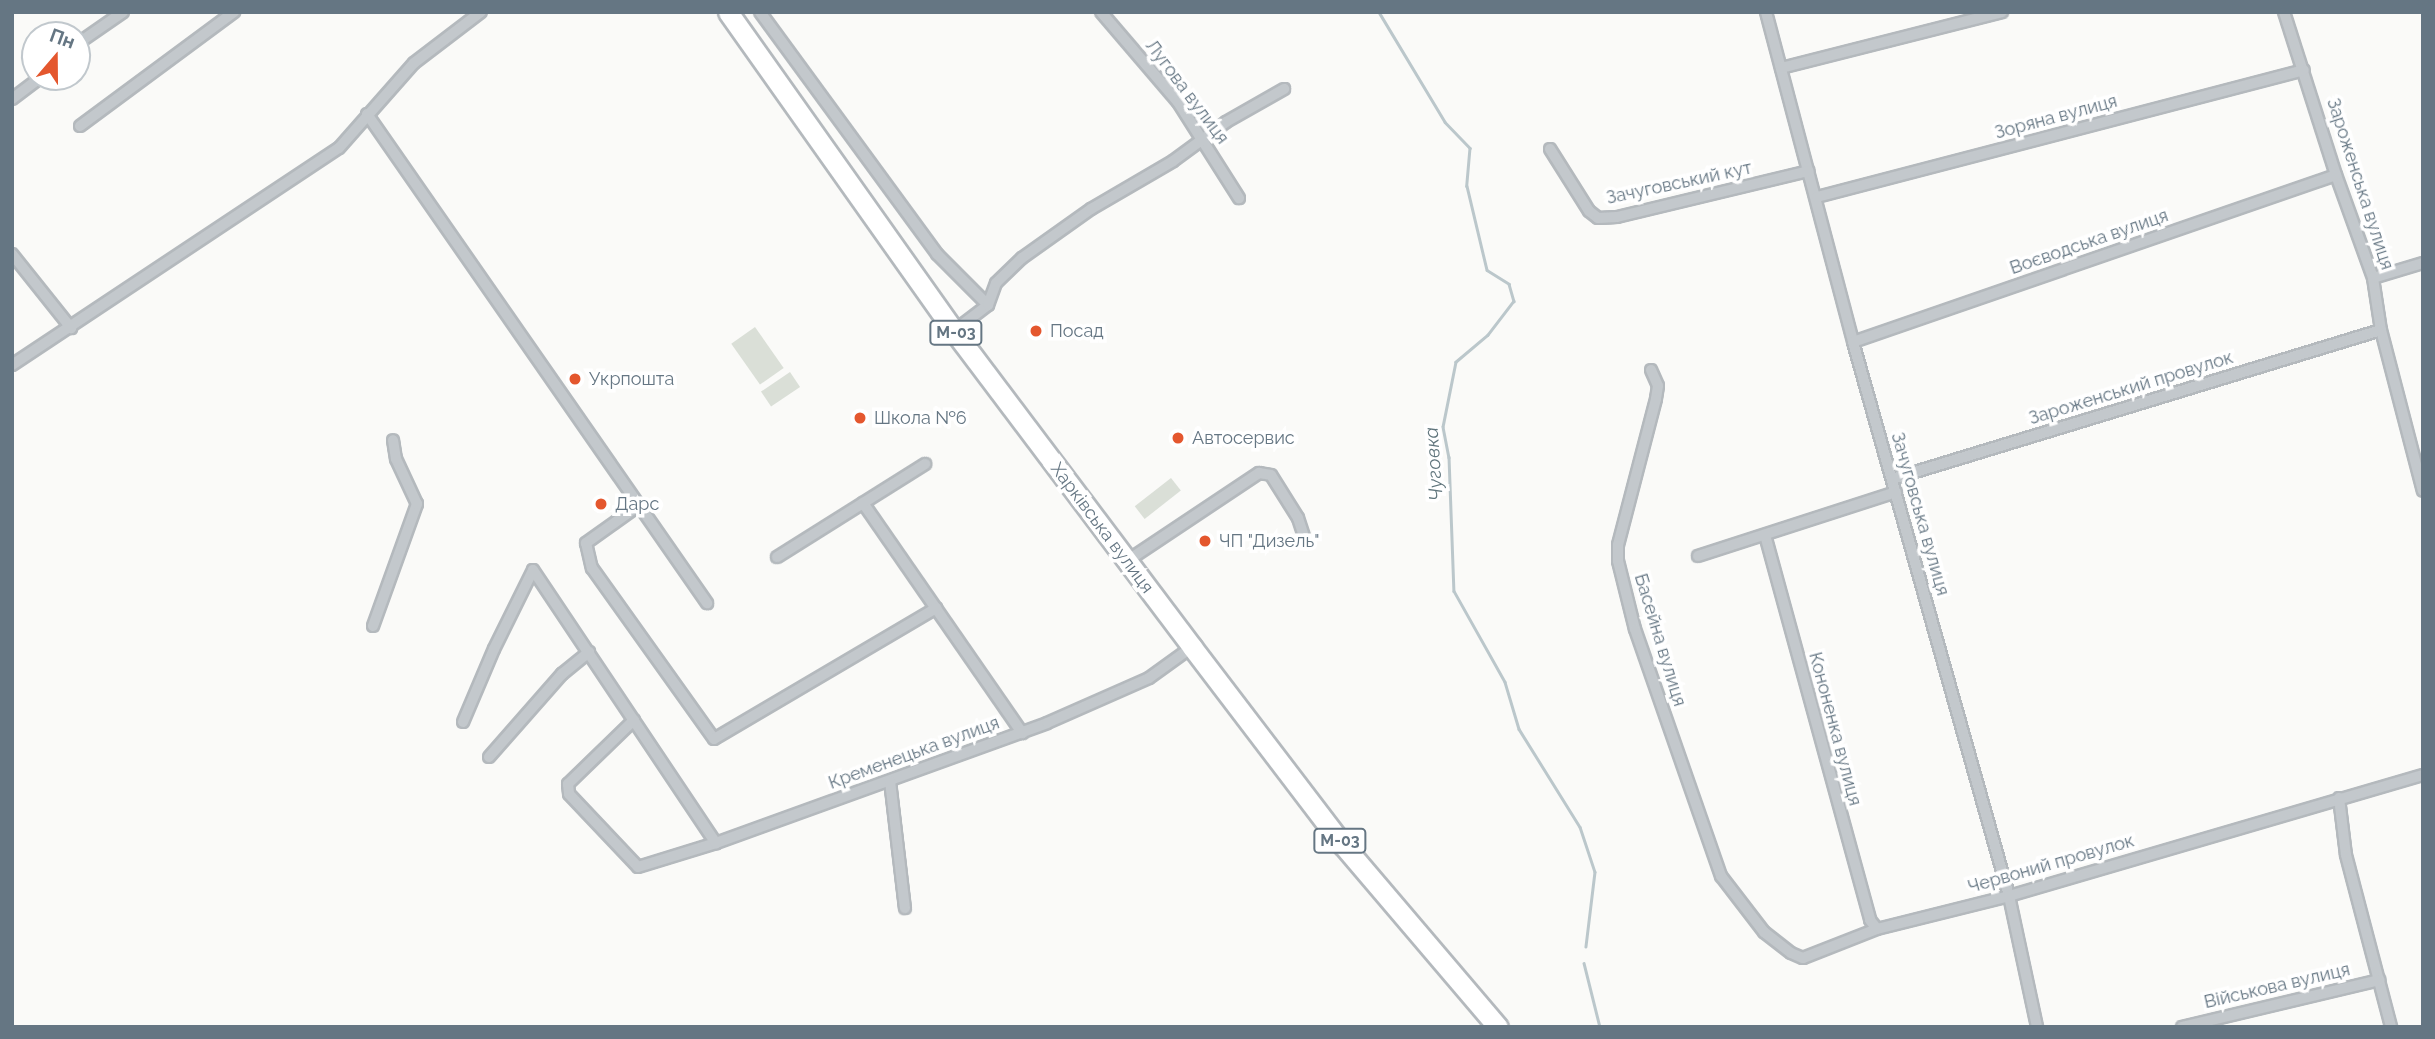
<!DOCTYPE html>
<html>
<head>
<meta charset="utf-8">
<style>
	body { margin:0 }
	#map { position:relative; width:2435px; height:1039px; overflow:hidden; background:#fafaf8; font-family:Raleway,sans-serif }
	div>[style] { position:absolute }
	.green>* { inset:0; background:#dadfd7; transform-origin:0 0 }
	.stream>* { height:2.5px; margin:-1.25px; padding:0 1.25px; transform-origin:1.25px; border-radius:1.25px; background:#bbc7cb }
	.roads { filter:drop-shadow(2px 0 #b4b9bd) drop-shadow(-2px 0 #b4b9bd) drop-shadow(0 2px #b4b9bd) drop-shadow(0 -2px #b4b9bd) }
	.minor>* { height:10px; margin:-5px; padding:0 5px; transform-origin:5px; border-radius:5px; background:#c3c8cc }
	.trunk>* { height:19px; margin:-9.5px; padding:0 9.5px; transform-origin:9.5px; border-radius:9.5px; background:#fff }
	.dots>* { width:19px; height:19px; translate:-50% -50%; box-sizing:border-box; border:4px solid #fff; border-radius:50% }
	span { translate:-50% -50%; white-space:nowrap; text-align:center; line-height:1.15; -webkit-text-stroke:7px #fff; paint-order:stroke }
	.shield-label span { padding:2px 5px; background:#fff; border:2px solid; border-radius:5px; -webkit-text-stroke-width:0 }
	.shield-label { font-size:16px; color:#657683; font-weight:700 }
	.street-label { font-size:18px; color:#657683 }
	.poi-label { font-size:18px; color:#657683 }
	.left { translate:0 -50%; text-align:left }
	.water-label { font-size:19px; color:#60757c; font-style:italic }
	.frame { position:absolute; inset:0; border:14px solid #657683; pointer-events:none }
	.north { position:absolute; left:21px; top:21px; width:70px; height:70px; box-sizing:border-box; background:#fff; border:2px solid #c1c8cd; border-radius:50%; rotate:20deg; font-size:19px; font-weight:700; line-height:28px; text-align:center; color:#657683 }
	.north::after { content:''; display:block; margin:auto; width:24px; height:32px; background:#e4572e; clip-path:polygon(50% 0,100% 100%,50% 72%,0 100%) }
</style>
</head>
<body>
<div id="map">
	<div class="green">
		<i style="left:755px;top:327px;width:50px;height:29px;rotate:55deg"></i>
		<i style="left:790px;top:372px;width:18px;height:35px;rotate:56deg"></i>
		<i style="left:1171px;top:478px;width:16px;height:46px;rotate:52deg"></i>
	</div>
	<div class="stream">
		<i style="left:1379px;top:12px;width:128px;rotate:59deg"></i>
		<i style="left:1445px;top:122px;width:36px;rotate:46deg"></i>
		<i style="left:1470px;top:148px;width:38px;rotate:95deg"></i>
		<i style="left:1467px;top:186px;width:86px;rotate:76.6deg"></i>
		<i style="left:1487px;top:270px;width:26px;rotate:32deg"></i>
		<i style="left:1509px;top:284px;width:18px;rotate:74deg"></i>
		<i style="left:1514px;top:301px;width:43px;rotate:127.4deg"></i>
		<i style="left:1488px;top:335px;width:42px;rotate:139.8deg"></i>
		<i style="left:1456px;top:362px;width:66px;rotate:101.3deg"></i>
		<i style="left:1443px;top:427px;width:31px;rotate:79deg"></i>
		<i style="left:1449px;top:457px;width:134px;rotate:87.9deg"></i>
		<i style="left:1454px;top:591px;width:104px;rotate:60.7deg"></i>
		<i style="left:1505px;top:682px;width:49px;rotate:73.4deg"></i>
		<i style="left:1519px;top:729px;width:115px;rotate:58.1deg"></i>
		<i style="left:1580px;top:827px;width:47px;rotate:71.6deg"></i>
		<i style="left:1595px;top:872px;width:75px;rotate:96.9deg"></i>
		<i style="left:1584px;top:963px;width:66px;rotate:76deg"></i>
	</div>
	<div class="roads">
		<div class="minor">
			<i style="left:760px;top:12px;width:300px;rotate:53.8deg"></i>
			<i style="left:937px;top:254px;width:72px;rotate:45deg"></i>
			<i style="left:1101px;top:12px;width:118px;rotate:49.5deg"></i>
			<i style="left:1178px;top:102px;width:114px;rotate:57.6deg"></i>
			<i style="left:1766px;top:12px;width:341px;rotate:75.2deg"></i>
			<i style="left:1853px;top:342px;width:576px;rotate:74.27deg"></i>
			<i style="left:2009px;top:896px;width:134px;rotate:77.9deg"></i>
			<i style="left:2284px;top:12px;width:171px;rotate:72.3deg"></i>
			<i style="left:2336px;top:175px;width:109px;rotate:70.2deg"></i>
			<i style="left:2373px;top:278px;width:53px;rotate:81.3deg"></i>
			<i style="left:2381px;top:330px;width:166px;rotate:75.4deg"></i>
			<i style="left:77px;top:44px;width:56px;rotate:-34.8deg"></i>
			<i style="left:1781px;top:68px;width:228px;rotate:-14.2deg"></i>
			<i style="left:12px;top:99px;width:36px;rotate:-37deg"></i>
			<i style="left:367px;top:114px;width:596px;rotate:55.19deg"></i>
			<i style="left:80px;top:126px;width:192px;rotate:-36.5deg"></i>
			<i style="left:1550px;top:149px;width:73px;rotate:57.8deg"></i>
			<i style="left:1589px;top:211px;width:11px;rotate:38deg"></i>
			<i style="left:1598px;top:218px;width:19px;rotate:-3deg"></i>
			<i style="left:1617px;top:217px;width:197px;rotate:-13.5deg"></i>
			<i style="left:1817px;top:197px;width:503px;rotate:-14.62deg"></i>
			<i style="left:12px;top:254px;width:95px;rotate:51.4deg"></i>
			<i style="left:2373px;top:278px;width:52px;rotate:-16.7deg"></i>
			<i style="left:954px;top:331px;width:43px;rotate:-37.4deg"></i>
			<i style="left:988px;top:305px;width:23px;rotate:-70deg"></i>
			<i style="left:996px;top:283px;width:36px;rotate:-44deg"></i>
			<i style="left:1022px;top:258px;width:85px;rotate:-35.4deg"></i>
			<i style="left:1091px;top:209px;width:95px;rotate:-30.3deg"></i>
			<i style="left:1173px;top:161px;width:66px;rotate:-36.3deg"></i>
			<i style="left:1226px;top:122px;width:67px;rotate:-29.6deg"></i>
			<i style="left:1853px;top:342px;width:511px;rotate:-19.07deg"></i>
			<i style="left:12px;top:365px;width:392px;rotate:-33.6deg"></i>
			<i style="left:339px;top:148px;width:113px;rotate:-48.6deg"></i>
			<i style="left:414px;top:63px;width:84px;rotate:-37.3deg"></i>
			<i style="left:1651px;top:370px;width:17px;rotate:66deg"></i>
			<i style="left:1658px;top:386px;width:13px;rotate:99deg"></i>
			<i style="left:1656px;top:399px;width:151px;rotate:104.6deg"></i>
			<i style="left:1618px;top:545px;width:16px;rotate:90deg"></i>
			<i style="left:1618px;top:561px;width:70px;rotate:76deg"></i>
			<i style="left:1635px;top:629px;width:262px;rotate:70.8deg"></i>
			<i style="left:1721px;top:876px;width:71px;rotate:52.5deg"></i>
			<i style="left:1764px;top:932px;width:34px;rotate:38deg"></i>
			<i style="left:1791px;top:953px;width:13px;rotate:23deg"></i>
			<i style="left:1803px;top:958px;width:79px;rotate:-21.4deg"></i>
			<i style="left:1877px;top:929px;width:136px;rotate:-14deg"></i>
			<i style="left:2009px;top:896px;width:431px;rotate:-16.3deg"></i>
			<i style="left:1892px;top:479px;width:511px;rotate:-16.95deg"></i>
			<i style="left:863px;top:503px;width:280px;rotate:55.3deg"></i>
			<i style="left:638px;top:506px;width:64px;rotate:144.6deg"></i>
			<i style="left:586px;top:543px;width:26px;rotate:77deg"></i>
			<i style="left:592px;top:568px;width:210px;rotate:54.5deg"></i>
			<i style="left:714px;top:739px;width:258px;rotate:-30.5deg"></i>
			<i style="left:1765px;top:535px;width:399px;rotate:74.7deg"></i>
			<i style="left:1870px;top:920px;width:11px;rotate:52deg"></i>
			<i style="left:1698px;top:556px;width:208px;rotate:-17.9deg"></i>
			<i style="left:777px;top:557px;width:175px;rotate:-32.1deg"></i>
			<i style="left:1127px;top:561px;width:159px;rotate:-33.7deg"></i>
			<i style="left:1259px;top:473px;width:12px;rotate:9deg"></i>
			<i style="left:1271px;top:475px;width:51px;rotate:57.9deg"></i>
			<i style="left:1298px;top:518px;width:19px;rotate:72deg"></i>
			<i style="left:373px;top:626px;width:130px;rotate:-70.2deg"></i>
			<i style="left:417px;top:504px;width:50px;rotate:-115deg"></i>
			<i style="left:396px;top:459px;width:19px;rotate:-99deg"></i>
			<i style="left:634px;top:720px;width:92px;rotate:135.9deg"></i>
			<i style="left:568px;top:784px;width:10px;rotate:84deg"></i>
			<i style="left:569px;top:794px;width:100px;rotate:46.6deg"></i>
			<i style="left:638px;top:867px;width:82px;rotate:-17.1deg"></i>
			<i style="left:716px;top:843px;width:352px;rotate:-19.9deg"></i>
			<i style="left:1047px;top:723px;width:111px;rotate:-23.8deg"></i>
			<i style="left:1149px;top:678px;width:53px;rotate:-35.8deg"></i>
			<i style="left:463px;top:722px;width:79px;rotate:-67deg"></i>
			<i style="left:494px;top:649px;width:88px;rotate:-63.7deg"></i>
			<i style="left:533px;top:570px;width:329px;rotate:56.2deg"></i>
			<i style="left:489px;top:757px;width:111px;rotate:-48.7deg"></i>
			<i style="left:562px;top:674px;width:35px;rotate:-39deg"></i>
			<i style="left:890px;top:781px;width:128px;rotate:83.3deg"></i>
			<i style="left:2339px;top:798px;width:57px;rotate:83deg"></i>
			<i style="left:2346px;top:855px;width:178px;rotate:75.3deg"></i>
			<i style="left:2182px;top:1027px;width:203px;rotate:-13.4deg"></i>
		</div>
		<div class="trunk">
			<i style="left:728px;top:12px;width:391px;rotate:54.7deg"></i>
			<i style="left:954px;top:331px;width:396px;rotate:53deg"></i>
			<i style="left:1192px;top:647px;width:249px;rotate:52.7deg"></i>
			<i style="left:1343px;top:845px;width:239px;rotate:49.6deg"></i>
		</div>
	</div>
	<div class="dots">
		<i style="left:1036px;top:331px;background:#e4572e"></i>
		<i style="left:575px;top:379px;background:#e4572e"></i>
		<i style="left:860px;top:418px;background:#e4572e"></i>
		<i style="left:1178px;top:438px;background:#e4572e"></i>
		<i style="left:601px;top:504px;background:#e4572e"></i>
		<i style="left:1205px;top:541px;background:#e4572e"></i>
	</div>
	<div class="shield-label">
		<span style="left:956px;top:333px">М-03</span>
		<span style="left:1340px;top:841px">М-03</span>
	</div>
	<div class="street-label">
		<span style="left:1187px;top:92px;rotate:53deg">Лугова вулиця</span>
		<span style="left:2056px;top:117px;rotate:-15deg">Зоряна вулиця</span>
		<span style="left:1679px;top:183px;rotate:-12deg">Зачуговський кут</span>
		<span style="left:2360px;top:184px;rotate:72deg">Зароженська вулиця</span>
		<span style="left:2089px;top:242px;rotate:-19deg">Воєводська вулиця</span>
		<span style="left:2131px;top:388px;rotate:-17deg">Зароженський провулок</span>
		<span style="left:1920px;top:514px;rotate:74deg">Зачуговська вулиця</span>
		<span style="left:1102px;top:528px;rotate:53deg">Харківська вулиця</span>
		<span style="left:1660px;top:640px;rotate:73deg">Басейна вулиця</span>
		<span style="left:1835px;top:729px;rotate:75deg">Кононенка вулиця</span>
		<span style="left:914px;top:753px;rotate:-20deg">Кременецька вулиця</span>
		<span style="left:2051px;top:864px;rotate:-16deg">Червоний провулок</span>
		<span style="left:2277px;top:986px;rotate:-13deg">Військова вулиця</span>
	</div>
	<div class="poi-label">
		<span class="left" style="left:1050px;top:331px">Посад</span>
		<span class="left" style="left:589px;top:379px">Укрпошта</span>
		<span class="left" style="left:874px;top:418px">Школа №6</span>
		<span class="left" style="left:1192px;top:438px">Автосервис</span>
		<span class="left" style="left:615px;top:504px">Дарс</span>
		<span class="left" style="left:1219px;top:541px">ЧП "Дизель"</span>
	</div>
	<div class="water-label">
		<span style="left:1434px;top:464px;rotate:-94deg">Чуговка</span>
	</div>
	<div class="frame"></div>
	<div class="north">Пн</div>
</div>
</body>
</html>
